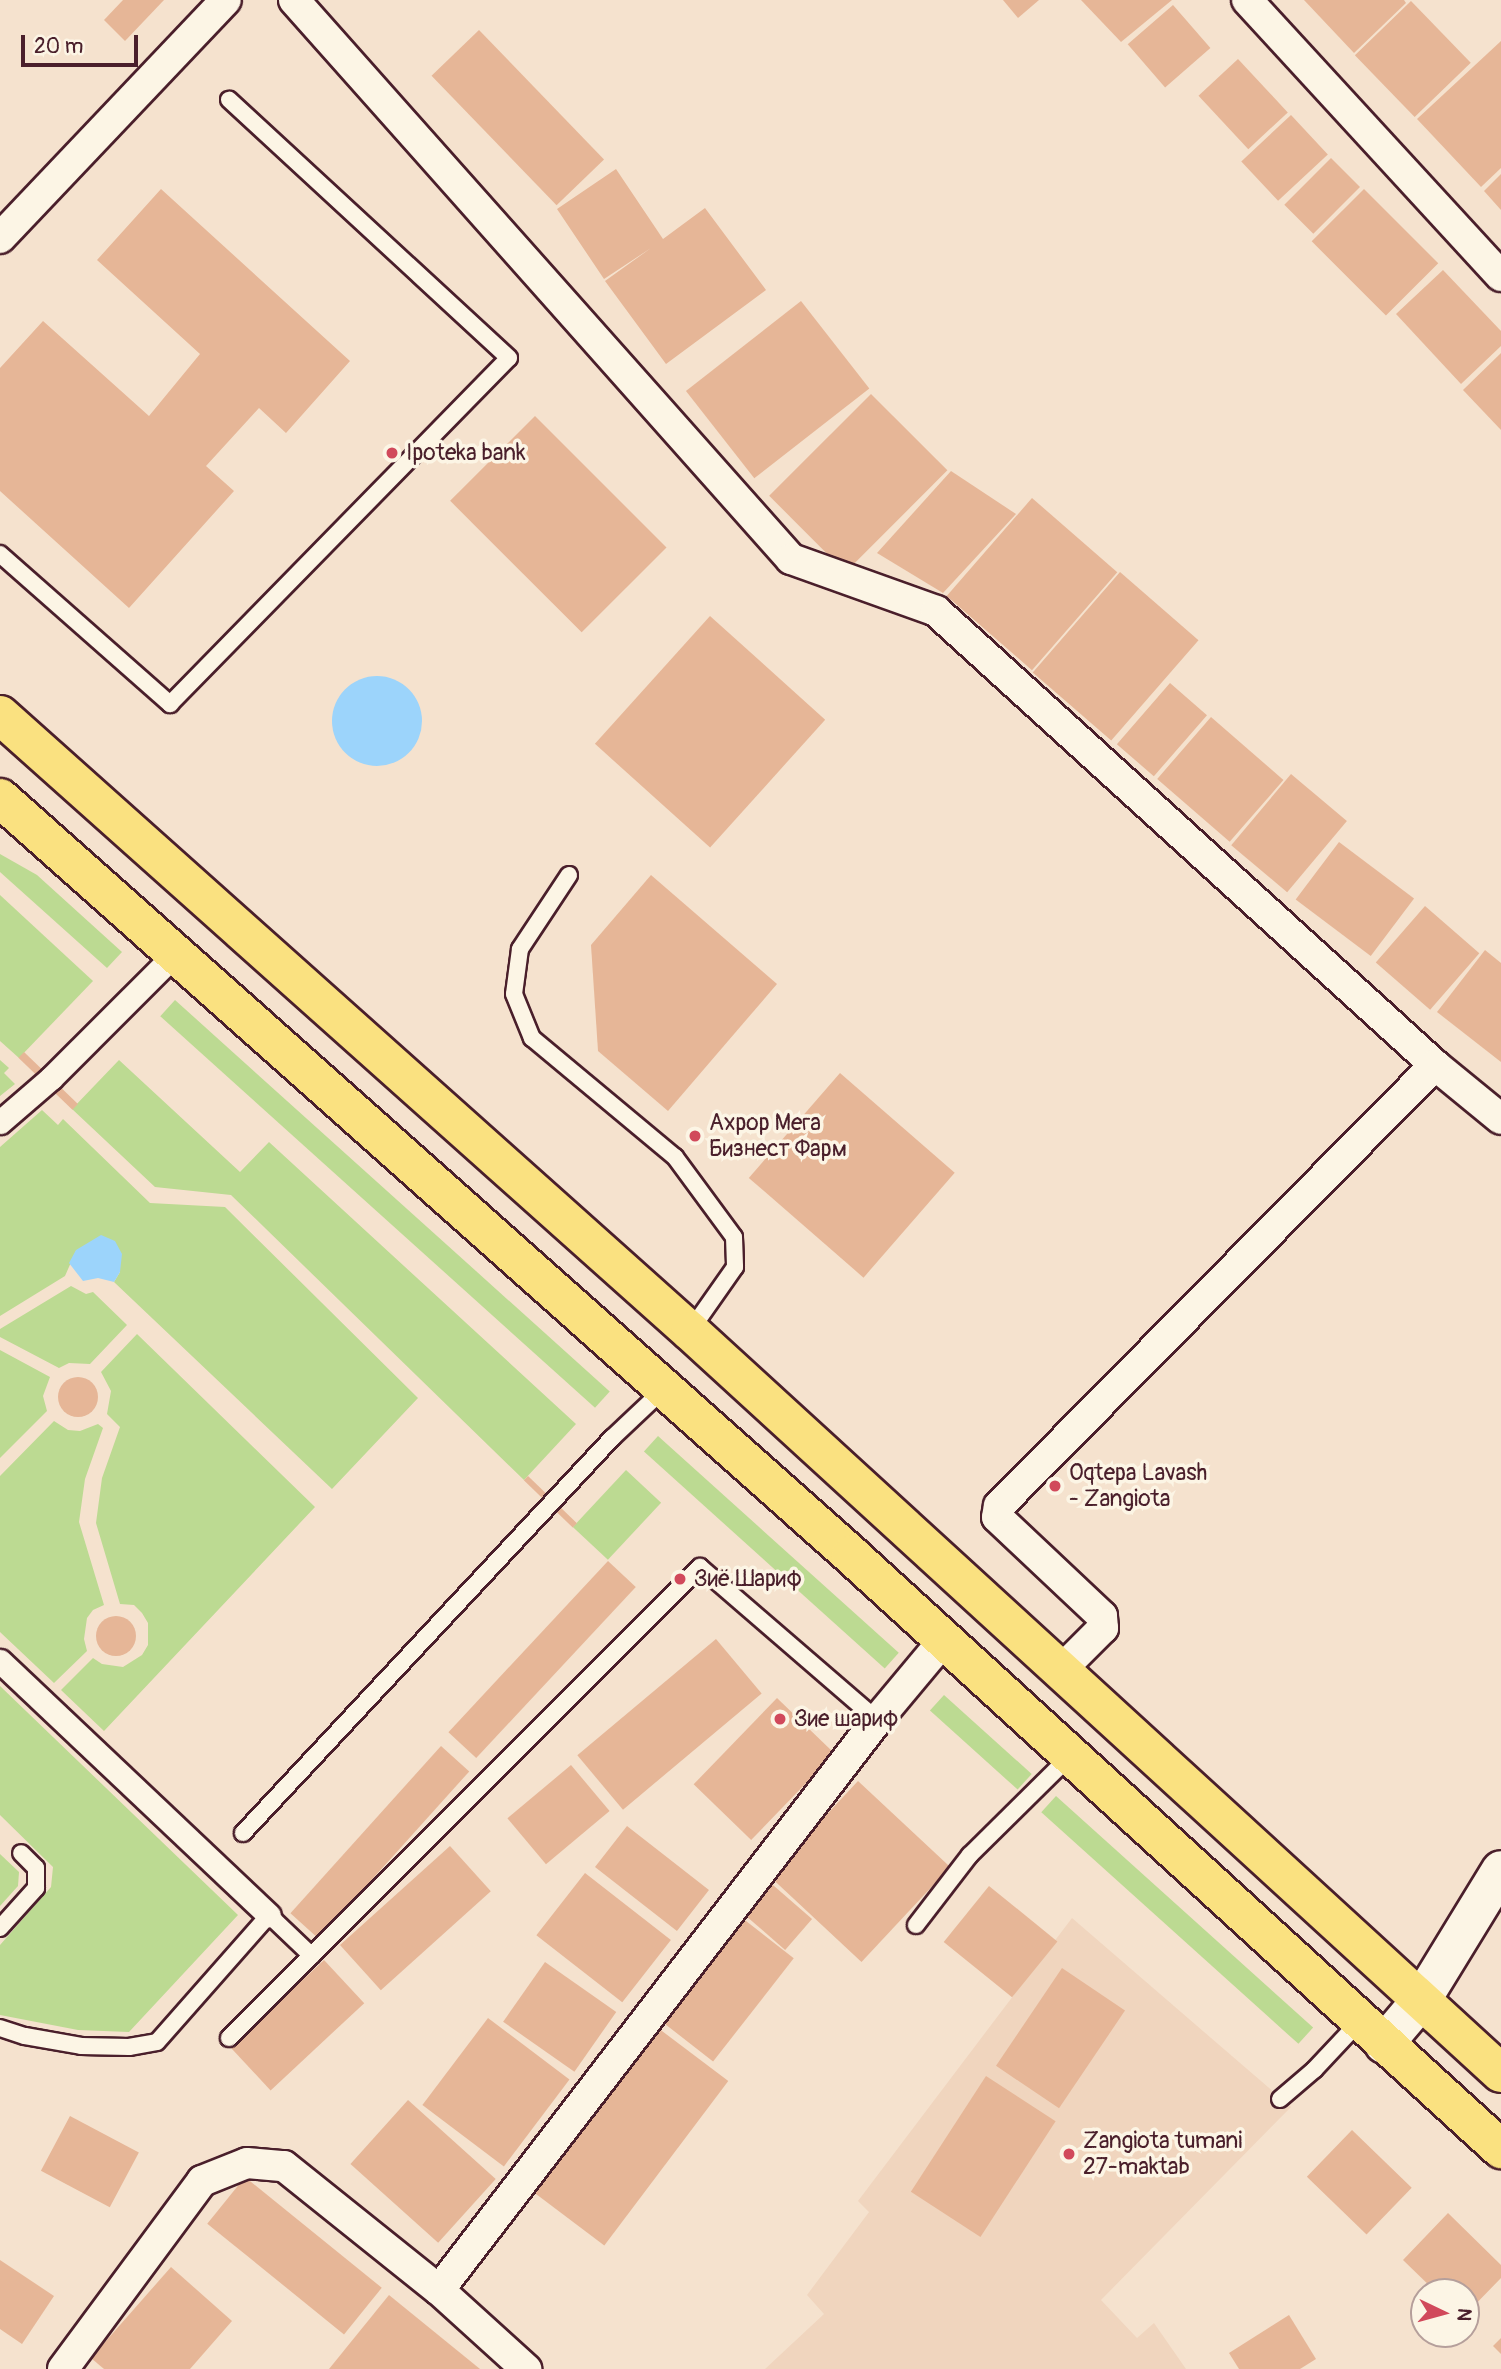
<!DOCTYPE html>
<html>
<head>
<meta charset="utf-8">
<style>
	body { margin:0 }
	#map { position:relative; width:1501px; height:2369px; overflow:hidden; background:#f5e2ce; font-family:Pangolin,sans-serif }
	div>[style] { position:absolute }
	.built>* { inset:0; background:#f0d5be }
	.green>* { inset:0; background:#bcda92; transform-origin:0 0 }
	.water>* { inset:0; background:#9cd4fb }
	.round { border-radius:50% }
	.building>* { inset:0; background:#e6b697; transform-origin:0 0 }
	.roads { filter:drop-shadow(2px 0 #4a1f2b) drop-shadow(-2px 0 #4a1f2b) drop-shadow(0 2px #4a1f2b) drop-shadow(0 -2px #4a1f2b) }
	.service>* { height:16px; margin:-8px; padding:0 8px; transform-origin:8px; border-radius:8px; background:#fcf5e5 }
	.pedestrian>* { height:23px; margin:-11.5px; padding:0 11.5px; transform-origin:11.5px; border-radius:11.5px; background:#fcf5e5 }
	.minor>* { height:30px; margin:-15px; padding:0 15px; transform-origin:15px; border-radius:15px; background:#fcf5e5 }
	.secondary>* { height:38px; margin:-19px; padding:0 19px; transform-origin:19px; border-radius:19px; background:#fcf5e5 }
	.primary>* { height:38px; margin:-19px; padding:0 19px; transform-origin:19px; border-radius:19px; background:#fae180 }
	.dots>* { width:19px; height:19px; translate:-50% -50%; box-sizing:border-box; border:4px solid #fcf5e5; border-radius:50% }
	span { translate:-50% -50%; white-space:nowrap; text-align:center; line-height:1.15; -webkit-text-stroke:7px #fcf5e5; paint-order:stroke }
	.poi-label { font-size:23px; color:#4a1f2b }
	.left { translate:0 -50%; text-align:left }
	.north { position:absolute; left:1410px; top:2278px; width:70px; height:70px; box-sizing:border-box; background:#fcf5e5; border:2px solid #b59f9b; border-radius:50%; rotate:95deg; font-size:19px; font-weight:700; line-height:28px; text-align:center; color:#4a1f2b }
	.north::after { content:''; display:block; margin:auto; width:24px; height:32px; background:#d1495b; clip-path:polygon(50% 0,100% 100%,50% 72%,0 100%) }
	.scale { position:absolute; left:21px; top:35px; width:117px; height:32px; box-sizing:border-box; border:4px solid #4a1f2b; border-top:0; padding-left:9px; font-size:21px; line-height:24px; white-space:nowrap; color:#4a1f2b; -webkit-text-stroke:5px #fcf5e5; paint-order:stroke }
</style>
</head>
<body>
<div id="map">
	<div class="built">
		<i style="clip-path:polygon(1072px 1918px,1291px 2107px,1101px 2300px,1137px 2338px,1154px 2323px,1186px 2369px,765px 2369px,824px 2314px,807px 2295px,869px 2212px,858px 2201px)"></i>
	</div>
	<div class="green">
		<i style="clip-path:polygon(0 854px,37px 875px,122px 952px,107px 968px,0 872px)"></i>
		<i style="clip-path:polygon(0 895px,93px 981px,19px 1058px,0 1041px)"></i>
		<i style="left:175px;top:1000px;width:585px;height:22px;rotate:42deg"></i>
		<i style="clip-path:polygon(0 1060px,9px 1068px,4px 1073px,15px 1084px,0 1096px)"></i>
		<i style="clip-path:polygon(119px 1060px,240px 1172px,269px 1142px,576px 1424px,524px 1480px,231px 1195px,155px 1187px,72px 1109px)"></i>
		<i style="clip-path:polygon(42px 1110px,58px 1125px,63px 1119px,150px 1203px,225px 1207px,418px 1398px,332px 1489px,114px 1282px,120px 1272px,76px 1251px,65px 1276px,0 1316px,0 1147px)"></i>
		<i style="clip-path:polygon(71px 1286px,86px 1294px,93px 1292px,127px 1325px,90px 1364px,69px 1363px,59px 1368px,0 1337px,0 1329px)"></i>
		<i style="clip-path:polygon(137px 1334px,315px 1507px,104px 1731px,61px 1690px,93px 1658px,102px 1664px,123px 1667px,142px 1655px,148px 1645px,148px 1623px,142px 1613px,134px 1605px,120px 1604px,96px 1523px,102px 1478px,120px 1427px,107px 1414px,111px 1391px,101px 1372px)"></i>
		<i style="clip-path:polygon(0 1350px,50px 1377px,43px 1396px,47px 1411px,0 1458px)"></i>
		<i style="clip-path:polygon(54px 1421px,68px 1430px,80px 1431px,98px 1424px,103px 1428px,85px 1479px,79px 1522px,104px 1605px,93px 1610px,87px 1618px,84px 1639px,87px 1651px,54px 1683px,0 1632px,0 1476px)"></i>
		<i style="left:658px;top:1436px;width:324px;height:21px;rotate:42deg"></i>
		<i style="left:626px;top:1470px;width:48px;height:78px;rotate:43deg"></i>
		<i style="clip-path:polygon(0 1686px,238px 1915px,129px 2032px,78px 2030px,0 2015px,0 1945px,51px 1887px,53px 1867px,0 1815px)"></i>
		<i style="left:944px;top:1695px;width:118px;height:21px;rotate:42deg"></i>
		<i style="left:1056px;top:1796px;width:346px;height:22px;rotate:42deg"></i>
		<i style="clip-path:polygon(0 1854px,19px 1872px,18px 1886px,0 1906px)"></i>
	</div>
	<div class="water">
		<i class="round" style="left:332px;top:676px;width:90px;height:90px"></i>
		<i style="clip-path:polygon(101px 1235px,115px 1241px,122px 1254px,120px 1272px,114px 1282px,98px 1278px,83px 1281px,69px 1263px,76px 1250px)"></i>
	</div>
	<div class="building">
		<i style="clip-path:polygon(123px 0,164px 0,125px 41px,104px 20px)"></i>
		<i style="clip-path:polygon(1003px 0,1039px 0,1018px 18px)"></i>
		<i style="clip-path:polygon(1081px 0,1172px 0,1121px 42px)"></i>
		<i style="clip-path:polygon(1304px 0,1404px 0,1406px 3px,1354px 53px)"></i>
		<i style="left:1411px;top:1px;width:86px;height:78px;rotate:46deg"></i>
		<i style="left:1173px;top:5px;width:57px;height:60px;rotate:49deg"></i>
		<i style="left:479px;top:30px;width:180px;height:66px;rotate:46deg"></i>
		<i style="clip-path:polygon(1501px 41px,1501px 168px,1481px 187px,1417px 119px)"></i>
		<i style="left:1238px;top:59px;width:73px;height:54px;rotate:47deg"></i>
		<i style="left:1291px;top:115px;width:54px;height:68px;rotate:47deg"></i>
		<i style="left:1331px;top:158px;width:41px;height:66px;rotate:45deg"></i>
		<i style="clip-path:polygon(616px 169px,663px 239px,705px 208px,766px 290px,666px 364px,605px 281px,651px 248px,604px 279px,557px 209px)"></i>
		<i style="clip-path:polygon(1501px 174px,1501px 210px,1484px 191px)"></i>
		<i style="clip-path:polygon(161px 189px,350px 361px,286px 433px,259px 408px,206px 466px,234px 491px,129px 608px,0 491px,0 368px,43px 321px,149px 416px,200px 354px,97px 260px)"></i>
		<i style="left:1364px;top:189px;width:105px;height:74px;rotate:45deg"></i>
		<i style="clip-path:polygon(1443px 270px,1501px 331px,1501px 346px,1461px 384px,1396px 314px)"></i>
		<i style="left:801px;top:301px;width:111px;height:146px;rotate:52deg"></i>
		<i style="clip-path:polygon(1501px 353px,1501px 430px,1463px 390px)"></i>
		<i style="left:871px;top:394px;width:108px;height:144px;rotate:45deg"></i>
		<i style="left:535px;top:416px;width:186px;height:120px;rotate:45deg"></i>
		<i style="clip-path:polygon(951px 471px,1016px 514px,943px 593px,877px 553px)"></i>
		<i style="left:1032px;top:498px;width:113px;height:130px;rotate:41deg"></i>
		<i style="left:1120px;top:572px;width:104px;height:133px;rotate:41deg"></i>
		<i style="left:710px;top:616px;width:155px;height:172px;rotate:42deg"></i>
		<i style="left:1170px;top:683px;width:49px;height:81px;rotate:41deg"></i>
		<i style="left:1211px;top:717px;width:96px;height:82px;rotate:41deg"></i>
		<i style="left:1291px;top:774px;width:73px;height:93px;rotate:40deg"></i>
		<i style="left:1339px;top:842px;width:94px;height:72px;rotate:37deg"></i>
		<i style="clip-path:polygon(651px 875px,777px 984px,668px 1111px,598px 1051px,591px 945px)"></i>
		<i style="left:1425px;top:906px;width:72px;height:75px;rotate:41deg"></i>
		<i style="clip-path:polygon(1485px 950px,1501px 963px,1501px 1062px,1437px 1012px)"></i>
		<i style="left:24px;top:1052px;width:75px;height:8px;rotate:44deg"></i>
		<i style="left:840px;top:1073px;width:152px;height:139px;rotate:41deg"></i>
		<i class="round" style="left:58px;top:1377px;width:40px;height:40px"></i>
		<i style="left:528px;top:1476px;width:68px;height:6px;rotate:44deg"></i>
		<i style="left:608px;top:1561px;width:38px;height:234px;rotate:43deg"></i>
		<i class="round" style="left:96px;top:1616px;width:40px;height:40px"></i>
		<i style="left:716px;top:1639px;width:71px;height:181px;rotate:50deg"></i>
		<i style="left:777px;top:1698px;width:80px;height:120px;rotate:44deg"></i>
		<i style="left:441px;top:1746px;width:38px;height:225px;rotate:42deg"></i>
		<i style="left:571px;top:1765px;width:60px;height:83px;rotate:50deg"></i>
		<i style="left:858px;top:1781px;width:126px;height:130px;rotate:43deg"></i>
		<i style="left:627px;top:1826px;width:104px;height:52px;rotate:38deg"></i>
		<i style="left:450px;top:1846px;width:61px;height:148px;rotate:48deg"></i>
		<i style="left:585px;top:1873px;width:109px;height:79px;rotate:38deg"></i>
		<i style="left:766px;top:1879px;width:61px;height:41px;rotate:41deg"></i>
		<i style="left:989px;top:1886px;width:88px;height:72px;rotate:39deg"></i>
		<i style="left:737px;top:1914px;width:72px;height:131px;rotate:38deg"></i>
		<i style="left:324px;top:1960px;width:59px;height:128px;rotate:47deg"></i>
		<i style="left:545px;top:1962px;width:87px;height:73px;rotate:35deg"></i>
		<i style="left:1062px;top:1968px;width:76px;height:118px;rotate:34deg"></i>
		<i style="left:488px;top:2018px;width:102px;height:109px;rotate:37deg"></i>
		<i style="left:658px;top:2028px;width:88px;height:206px;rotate:37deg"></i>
		<i style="left:986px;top:2076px;width:83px;height:138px;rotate:33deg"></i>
		<i style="left:408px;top:2100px;width:118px;height:86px;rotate:42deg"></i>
		<i style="left:70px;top:2116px;width:78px;height:62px;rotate:28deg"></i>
		<i style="left:1352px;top:2130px;width:83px;height:65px;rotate:44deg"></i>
		<i style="left:245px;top:2177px;width:176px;height:60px;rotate:39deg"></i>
		<i style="clip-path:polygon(1448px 2213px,1501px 2265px,1501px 2278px,1466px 2314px,1466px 2292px,1436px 2292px,1403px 2260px)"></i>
		<i style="clip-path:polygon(0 2260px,54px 2296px,22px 2344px,0 2329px)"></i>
		<i style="clip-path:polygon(171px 2267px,232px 2321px,190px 2369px,104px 2369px,91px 2358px)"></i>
		<i style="clip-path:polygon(389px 2295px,480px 2369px,329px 2369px)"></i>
		<i style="clip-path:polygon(1289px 2315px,1316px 2359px,1300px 2369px,1239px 2369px,1229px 2353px)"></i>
		<i style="clip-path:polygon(1501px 2338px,1501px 2354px,1493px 2346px)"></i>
	</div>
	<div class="roads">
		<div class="service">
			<i style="left:0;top:554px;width:227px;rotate:41.4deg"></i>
			<i style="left:170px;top:704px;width:484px;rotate:-45.6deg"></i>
			<i style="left:509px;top:358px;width:381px;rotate:-137.3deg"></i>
			<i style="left:569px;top:875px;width:89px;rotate:123.5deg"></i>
			<i style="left:520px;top:949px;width:45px;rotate:97.6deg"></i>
			<i style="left:514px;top:994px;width:48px;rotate:67.8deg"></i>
			<i style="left:532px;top:1038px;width:186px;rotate:39.8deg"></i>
			<i style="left:675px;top:1157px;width:99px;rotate:53.6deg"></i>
			<i style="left:734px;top:1237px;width:30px;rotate:88deg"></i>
			<i style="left:735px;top:1267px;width:78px;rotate:125.1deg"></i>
			<i style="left:243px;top:1833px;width:541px;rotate:-46.95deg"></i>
			<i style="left:612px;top:1438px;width:73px;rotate:-43.3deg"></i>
			<i style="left:916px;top:1925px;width:88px;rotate:-52.4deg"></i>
			<i style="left:970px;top:1855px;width:141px;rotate:-44.7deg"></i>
			<i style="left:0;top:1928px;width:54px;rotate:-48deg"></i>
			<i style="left:36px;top:1888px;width:20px;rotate:-90deg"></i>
			<i style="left:36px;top:1868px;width:21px;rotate:-135deg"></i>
			<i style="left:0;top:2028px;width:26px;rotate:18deg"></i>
			<i style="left:25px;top:2036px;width:57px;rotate:10.1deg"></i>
			<i style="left:81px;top:2046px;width:48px;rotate:1.2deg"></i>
			<i style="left:129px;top:2047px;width:28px;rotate:-10deg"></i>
			<i style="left:157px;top:2042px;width:169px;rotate:-48.6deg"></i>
			<i style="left:269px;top:1915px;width:59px;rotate:43.6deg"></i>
			<i style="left:229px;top:2038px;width:666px;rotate:-45deg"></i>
			<i style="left:700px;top:1567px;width:234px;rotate:40.8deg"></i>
			<i style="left:1280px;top:2099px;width:45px;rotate:-40.5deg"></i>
			<i style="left:1314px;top:2070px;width:66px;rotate:-46.8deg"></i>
		</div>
		<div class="pedestrian">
			<i style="left:0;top:1122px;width:67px;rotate:-40.8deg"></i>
			<i style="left:51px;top:1078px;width:177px;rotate:-45deg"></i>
			<i style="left:0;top:1661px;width:370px;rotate:43.4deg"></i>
		</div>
		<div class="minor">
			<i style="left:294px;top:0;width:748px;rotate:48.36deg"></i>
			<i style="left:791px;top:559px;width:154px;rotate:19.7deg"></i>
			<i style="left:936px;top:611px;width:675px;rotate:42.3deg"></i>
			<i style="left:1435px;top:1065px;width:85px;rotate:39.3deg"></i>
			<i style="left:1247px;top:0;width:375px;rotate:47.4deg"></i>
			<i style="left:0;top:238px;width:328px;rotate:-46.5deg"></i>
			<i style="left:1062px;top:1669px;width:58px;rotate:-45deg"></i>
			<i style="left:1103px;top:1628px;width:12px;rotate:-95deg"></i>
			<i style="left:1102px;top:1616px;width:144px;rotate:-136.7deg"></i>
			<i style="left:997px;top:1517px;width:11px;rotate:-80deg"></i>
			<i style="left:999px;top:1506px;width:620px;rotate:-45.33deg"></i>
			<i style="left:439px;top:2290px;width:719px;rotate:-52.46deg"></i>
			<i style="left:877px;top:1720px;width:104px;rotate:-50.1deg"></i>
			<i style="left:63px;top:2369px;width:234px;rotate:-53.5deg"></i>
			<i style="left:202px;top:2181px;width:48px;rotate:-21.8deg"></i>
			<i style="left:247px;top:2163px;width:37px;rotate:5deg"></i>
			<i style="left:284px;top:2166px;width:198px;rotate:38.7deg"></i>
			<i style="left:439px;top:2290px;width:118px;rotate:42.2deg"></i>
		</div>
		<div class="secondary">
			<i style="left:1384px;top:2044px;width:59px;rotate:-49.8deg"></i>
			<i style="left:1422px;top:1999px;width:151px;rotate:-58.5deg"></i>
		</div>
		<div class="primary">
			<i style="left:0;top:715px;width:925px;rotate:41.76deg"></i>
			<i style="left:690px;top:1331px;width:1099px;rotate:42.46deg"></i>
			<i style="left:0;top:798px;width:1139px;rotate:41.65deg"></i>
			<i style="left:851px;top:1555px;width:881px;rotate:42.42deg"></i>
		</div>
	</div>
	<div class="dots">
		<i style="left:392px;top:453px;background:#d1495b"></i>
		<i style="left:695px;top:1136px;background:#d1495b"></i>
		<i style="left:1055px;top:1486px;background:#d1495b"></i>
		<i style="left:680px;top:1579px;background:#d1495b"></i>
		<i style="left:780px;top:1719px;background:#d1495b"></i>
		<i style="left:1069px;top:2154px;background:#d1495b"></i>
	</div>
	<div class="poi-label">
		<span class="left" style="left:406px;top:453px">Ipoteka bank</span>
		<span class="left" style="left:709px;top:1136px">Ахрор Мега<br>Бизнест Фарм</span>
		<span class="left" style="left:1069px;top:1486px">Oqtepa Lavash<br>- Zangiota</span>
		<span class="left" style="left:694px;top:1579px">Зиё Шариф</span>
		<span class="left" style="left:794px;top:1719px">Зие шариф</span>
		<span class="left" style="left:1083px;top:2154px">Zangiota tumani<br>27-maktab</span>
	</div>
	<div class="north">N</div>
	<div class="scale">20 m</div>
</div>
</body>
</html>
